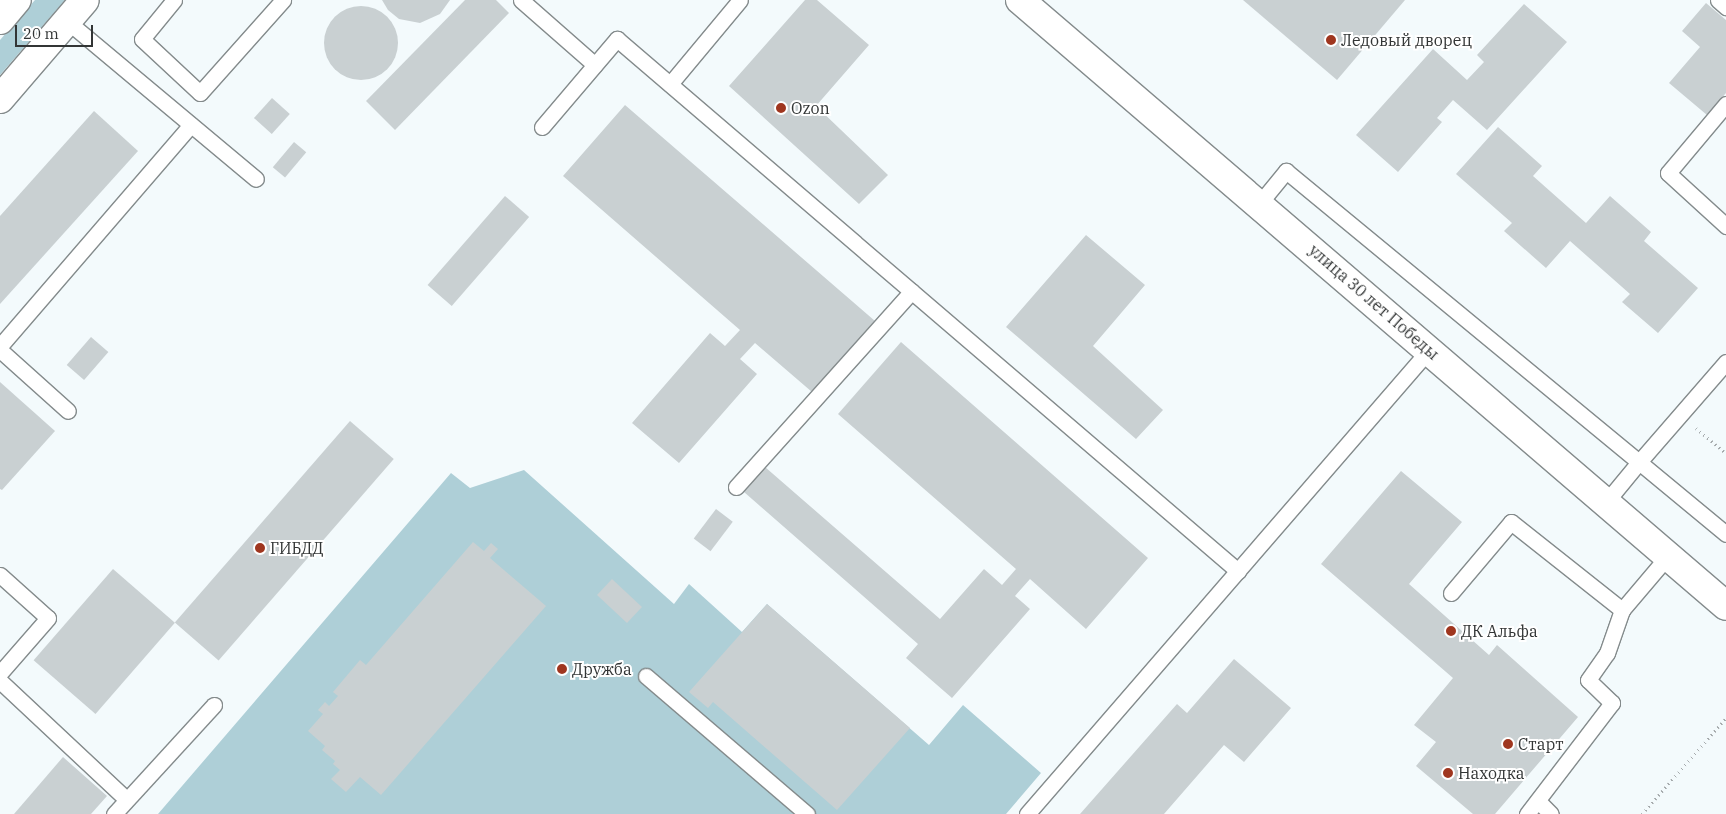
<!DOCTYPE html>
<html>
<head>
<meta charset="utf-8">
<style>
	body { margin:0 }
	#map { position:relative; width:1726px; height:814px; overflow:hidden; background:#f3fafc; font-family:"IBM Plex Serif",serif }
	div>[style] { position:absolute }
	.green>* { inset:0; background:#aecfd7 }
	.building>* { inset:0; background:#c9d0d2; transform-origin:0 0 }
	.round { border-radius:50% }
	.path>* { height:3px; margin-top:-1.5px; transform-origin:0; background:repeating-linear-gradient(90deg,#a6abad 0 1px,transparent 0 5px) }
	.roads { filter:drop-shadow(1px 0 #848b8c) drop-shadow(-1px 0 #848b8c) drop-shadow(0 1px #848b8c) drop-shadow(0 -1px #848b8c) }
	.lane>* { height:15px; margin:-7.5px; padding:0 7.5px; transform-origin:7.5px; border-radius:7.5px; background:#fff }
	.secondary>* { height:28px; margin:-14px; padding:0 14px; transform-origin:14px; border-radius:14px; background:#fff }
	.dots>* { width:14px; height:14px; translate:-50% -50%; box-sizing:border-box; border:2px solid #fff; border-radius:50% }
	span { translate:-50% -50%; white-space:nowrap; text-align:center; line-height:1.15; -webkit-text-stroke:4px #fff; paint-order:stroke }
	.poi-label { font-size:16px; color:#323535 }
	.left { translate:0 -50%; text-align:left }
	.street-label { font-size:16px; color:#323535 }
	.scale { position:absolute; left:15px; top:25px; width:78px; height:22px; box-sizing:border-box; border:2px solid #323535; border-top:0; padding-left:6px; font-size:15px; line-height:18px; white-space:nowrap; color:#323535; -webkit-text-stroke:4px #fff; paint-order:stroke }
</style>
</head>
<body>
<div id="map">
	<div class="green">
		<i style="clip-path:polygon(35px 0,65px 0,0 75px,0 40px)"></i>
		<i style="clip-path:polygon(524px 470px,674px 604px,689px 584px,742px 632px,767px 604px,929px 745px,963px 705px,1041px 773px,1006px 814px,158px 814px,451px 473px,470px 488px)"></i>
	</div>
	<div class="building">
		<i style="clip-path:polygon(382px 0,450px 0,440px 14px,420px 23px,399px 19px,388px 10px)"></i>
		<i style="clip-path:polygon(465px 0,496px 0,509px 13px,395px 130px,366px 101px)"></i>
		<i style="clip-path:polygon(805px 0,817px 0,869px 45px,816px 106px,888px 175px,859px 204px,729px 86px)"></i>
		<i style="clip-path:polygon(1243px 0,1405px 0,1337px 80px)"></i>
		<i style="clip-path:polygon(1706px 3px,1726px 20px,1726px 93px,1707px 115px,1669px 83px,1700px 47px,1682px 31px)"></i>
		<i style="clip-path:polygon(1524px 4px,1567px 42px,1487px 130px,1453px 100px,1437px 118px,1442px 122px,1398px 172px,1356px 135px,1433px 49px,1467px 80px,1484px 62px,1477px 55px)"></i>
		<i class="round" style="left:324px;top:6px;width:74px;height:74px"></i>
		<i style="left:272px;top:98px;width:24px;height:27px;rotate:42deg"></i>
		<i style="clip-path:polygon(625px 105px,875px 321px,812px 392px,755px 343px,740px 359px,757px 374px,679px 463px,632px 423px,710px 333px,725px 346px,740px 330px,563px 176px)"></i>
		<i style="clip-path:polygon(94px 111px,138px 151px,0 304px,0 216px)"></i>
		<i style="clip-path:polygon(1498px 127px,1542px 166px,1533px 176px,1586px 223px,1610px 196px,1651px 232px,1644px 241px,1698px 288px,1658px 333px,1622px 302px,1630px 294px,1570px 241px,1546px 268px,1504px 231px,1512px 223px,1456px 174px)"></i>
		<i style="left:294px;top:142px;width:16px;height:33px;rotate:40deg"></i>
		<i style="left:505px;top:196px;width:32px;height:118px;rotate:41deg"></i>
		<i style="clip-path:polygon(1086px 235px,1145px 285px,1093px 346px,1163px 410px,1136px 439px,1006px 327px)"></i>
		<i style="left:91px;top:337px;width:23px;height:37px;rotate:41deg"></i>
		<i style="clip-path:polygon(901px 342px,1148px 558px,1086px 629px,1030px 579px,1015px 596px,1030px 609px,952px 698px,906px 658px,918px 644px,744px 492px,765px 467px,940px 619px,984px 569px,1002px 585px,1016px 569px,838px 414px)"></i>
		<i style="clip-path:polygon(0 382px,55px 431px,2px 490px,0 489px)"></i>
		<i style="left:350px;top:421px;width:58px;height:267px;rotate:41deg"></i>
		<i style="clip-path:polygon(1401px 471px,1462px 522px,1409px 584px,1489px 655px,1497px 645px,1578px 717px,1495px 814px,1473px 814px,1416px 766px,1436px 742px,1414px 725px,1453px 678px,1321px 564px)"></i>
		<i style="left:716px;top:509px;width:21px;height:37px;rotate:37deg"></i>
		<i style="clip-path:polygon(473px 542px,484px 551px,491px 543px,498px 549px,490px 558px,546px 606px,381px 795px,360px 777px,346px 792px,331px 779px,340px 770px,333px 764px,335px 761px,322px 750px,325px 746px,308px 731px,323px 714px,318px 710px,325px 702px,329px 706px,338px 696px,333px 692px,360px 660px,366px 665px)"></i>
		<i style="left:113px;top:569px;width:82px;height:121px;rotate:41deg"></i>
		<i style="left:612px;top:579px;width:41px;height:22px;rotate:43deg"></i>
		<i style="clip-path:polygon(767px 604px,910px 728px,837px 810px,713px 702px,708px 708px,689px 692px)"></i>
		<i style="clip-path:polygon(1234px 659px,1291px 708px,1244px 762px,1224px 745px,1164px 814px,1080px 814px,1177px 704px,1187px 713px)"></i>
		<i style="clip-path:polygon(63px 757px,107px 796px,91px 814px,14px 814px)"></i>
	</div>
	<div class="path">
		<i style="left:1696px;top:428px;width:39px;rotate:40deg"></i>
		<i style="left:1642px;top:814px;width:128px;rotate:-48.8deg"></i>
	</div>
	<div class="roads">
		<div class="lane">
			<i style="left:174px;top:0;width:50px;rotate:129.4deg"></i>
			<i style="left:142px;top:39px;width:79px;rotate:43deg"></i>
			<i style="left:200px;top:93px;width:125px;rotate:-48.3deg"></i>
			<i style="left:521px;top:0;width:98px;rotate:41.3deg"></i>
			<i style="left:1718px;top:0;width:11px;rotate:41deg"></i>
			<i style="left:67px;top:21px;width:246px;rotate:39.9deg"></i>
			<i style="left:670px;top:84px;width:109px;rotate:-50.2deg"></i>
			<i style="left:1726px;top:104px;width:90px;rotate:130deg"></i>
			<i style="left:1668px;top:173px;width:79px;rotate:42.4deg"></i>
			<i style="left:542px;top:127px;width:116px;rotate:-49.6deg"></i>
			<i style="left:617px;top:39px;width:818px;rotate:40.59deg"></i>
			<i style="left:1259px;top:204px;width:43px;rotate:-50.7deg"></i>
			<i style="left:1286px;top:171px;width:457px;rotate:39.5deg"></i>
			<i style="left:1639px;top:462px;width:52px;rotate:129.5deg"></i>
			<i style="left:0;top:346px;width:292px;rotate:-49.2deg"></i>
			<i style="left:0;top:350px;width:91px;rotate:41.9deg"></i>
			<i style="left:1726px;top:362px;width:133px;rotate:131deg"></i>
			<i style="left:1639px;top:462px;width:113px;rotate:39.6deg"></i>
			<i style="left:736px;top:487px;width:263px;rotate:-48.1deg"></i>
			<i style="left:0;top:575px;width:64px;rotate:41.9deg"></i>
			<i style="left:48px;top:618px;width:73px;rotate:131.1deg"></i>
			<i style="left:1451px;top:593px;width:93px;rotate:-49.8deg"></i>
			<i style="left:1511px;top:522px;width:142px;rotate:38.4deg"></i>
			<i style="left:1622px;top:610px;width:70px;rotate:-49.7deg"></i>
			<i style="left:646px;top:676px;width:212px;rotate:40.6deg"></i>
			<i style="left:0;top:681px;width:173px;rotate:43.1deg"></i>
			<i style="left:1538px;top:801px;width:18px;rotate:45deg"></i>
			<i style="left:114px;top:814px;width:148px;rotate:-47.5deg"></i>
			<i style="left:1027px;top:814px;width:614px;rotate:-49.1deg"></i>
			<i style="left:1527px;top:814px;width:140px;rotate:-52.6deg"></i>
			<i style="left:1612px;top:703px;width:33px;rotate:-136deg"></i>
			<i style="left:1588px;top:680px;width:33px;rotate:-55deg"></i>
			<i style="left:1607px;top:653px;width:46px;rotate:-70.8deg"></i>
		</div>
		<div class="secondary">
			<i style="left:1020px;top:0;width:930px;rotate:40.64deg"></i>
			<i style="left:0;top:20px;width:26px;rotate:-50deg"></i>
			<i style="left:0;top:99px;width:130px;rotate:-49.4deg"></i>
		</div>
	</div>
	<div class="dots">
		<i style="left:1331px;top:40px;background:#9f361f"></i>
		<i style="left:781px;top:108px;background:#9f361f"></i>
		<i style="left:260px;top:548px;background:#9f361f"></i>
		<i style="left:1451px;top:631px;background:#9f361f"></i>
		<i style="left:562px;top:669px;background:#9f361f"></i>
		<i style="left:1508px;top:744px;background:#9f361f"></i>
		<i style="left:1448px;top:773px;background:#9f361f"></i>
	</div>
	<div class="poi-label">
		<span class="left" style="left:1341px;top:40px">Ледовый дворец</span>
		<span class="left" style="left:791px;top:108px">Ozon</span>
		<span class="left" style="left:270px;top:548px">ГИБДД</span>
		<span class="left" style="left:1461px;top:631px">ДК Альфа</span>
		<span class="left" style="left:572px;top:669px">Дружба</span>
		<span class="left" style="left:1518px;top:744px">Старт</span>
		<span class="left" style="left:1458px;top:773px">Находка</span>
	</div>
	<div class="street-label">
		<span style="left:1374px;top:302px;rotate:41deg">улица 30 лет Победы</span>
	</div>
	<div class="scale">20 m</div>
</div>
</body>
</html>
